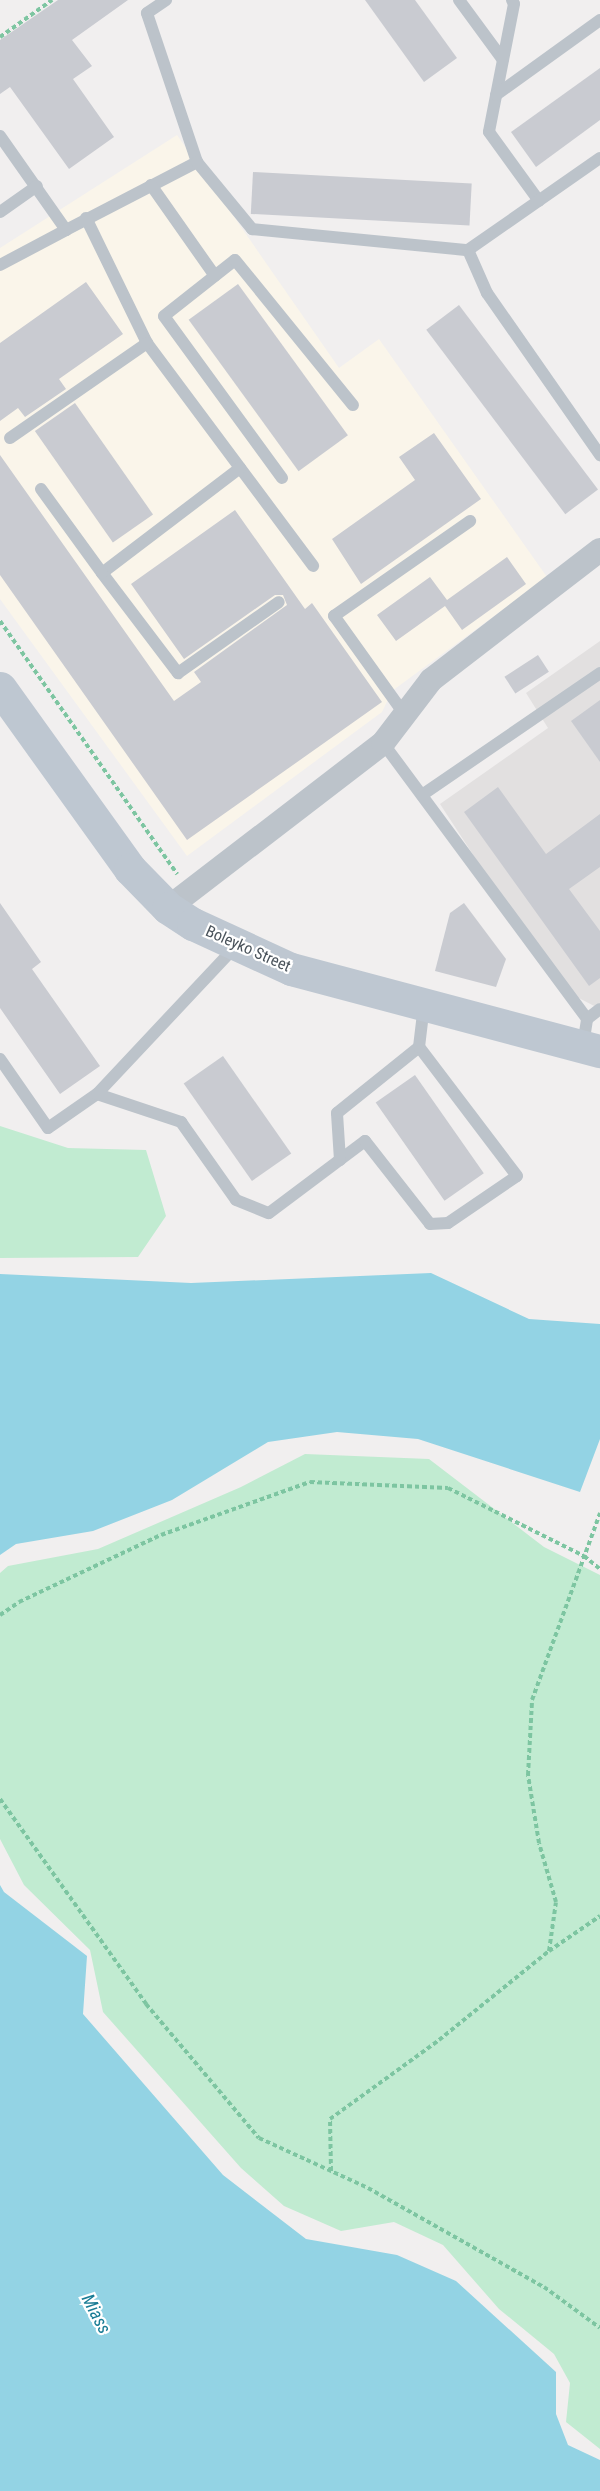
<!DOCTYPE html>
<html>
<head>
<meta charset="utf-8">
<style>
	body { margin:0 }
	#map { position:relative; width:600px; height:2491px; overflow:hidden; background:#f1efef; font-family:"Roboto Condensed",sans-serif }
	div>[style] { position:absolute }
	.commercial>* { inset:0; background:#faf5ea }
	.education>* { inset:0; background:#e2e0e0 }
	.green>* { inset:0; background:#c1ebd1 }
	.water>* { inset:0; background:#93d3e4 }
	.building>* { inset:0; background:#c9cbd1; transform-origin:0 0 }
	.path>* { height:4px; margin-top:-2px; transform-origin:0; background:repeating-linear-gradient(90deg,#7dc5a1 0 4.5px,transparent 0 7.5px) }
	.lane>* { height:12px; margin:-6px; padding:0 6px; transform-origin:6px; border-radius:6px; background:#bcc3ca }
	.street>* { height:24px; margin:-12px; padding:0 12px; transform-origin:12px; border-radius:12px; background:#bcc3ca }
	.secondary>* { height:33px; margin:-16.5px; padding:0 16.5px; transform-origin:16.5px; border-radius:16.5px; background:#bec7d1 }
	span { translate:-50% -50%; white-space:nowrap; text-align:center; line-height:1.15; -webkit-text-stroke:4.5px #fff; paint-order:stroke }
	.street-label { font-size:16px; color:#49525a }
	.water-label { font-size:18px; color:#1a7c95; font-style:italic }
</style>
</head>
<body>
<div id="map">
	<div class="commercial">
		<i style="clip-path:polygon(177px 135px,339px 368px,379px 339px,547px 577px,392px 691px,382px 712px,187px 856px,0 599px,0 248px)"></i>
	</div>
	<div class="education">
		<i style="clip-path:polygon(600px 641px,600px 1009px,575px 996px,487px 876px,440px 804px,548px 728px,526px 693px)"></i>
	</div>
	<div class="green">
		<i style="clip-path:polygon(0 1126px,68px 1148px,146px 1150px,166px 1216px,138px 1257px,0 1258px)"></i>
		<i style="clip-path:polygon(305px 1454px,429px 1459px,544px 1547px,600px 1575px,600px 2449px,566px 2422px,570px 2383px,554px 2354px,499px 2309px,443px 2245px,394px 2222px,341px 2231px,284px 2206px,241px 2168px,103px 2012px,90px 1950px,24px 1885px,0 1839px,0 1573px,8px 1566px,98px 1549px,241px 1487px)"></i>
	</div>
	<div class="water">
		<i style="clip-path:polygon(431px 1273px,529px 1319px,600px 1324px,600px 1439px,580px 1492px,418px 1439px,337px 1432px,268px 1442px,172px 1500px,93px 1531px,16px 1544px,0 1555px,0 1274px,191px 1283px)"></i>
		<i style="clip-path:polygon(0 1885px,4px 1892px,87px 1956px,83px 2014px,223px 2175px,306px 2239px,397px 2255px,456px 2281px,556px 2372px,556px 2414px,568px 2445px,600px 2460px,600px 2491px,0 2491px)"></i>
	</div>
	<div class="building">
		<i style="clip-path:polygon(58px 0,128px 0,72px 40px,92px 66px,73px 79px,114px 137px,69px 169px,10px 87px,0 94px,0 40px)"></i>
		<i style="clip-path:polygon(365px 0,415px 0,457px 58px,424px 82px)"></i>
		<i style="clip-path:polygon(600px 68px,600px 120px,536px 167px,511px 132px)"></i>
		<i style="left:253px;top:172px;width:219px;height:42px;rotate:3deg"></i>
		<i style="clip-path:polygon(86px 282px,123px 334px,59px 379px,66px 389px,25px 417px,18px 408px,0 421px,0 343px)"></i>
		<i style="left:238px;top:284px;width:187px;height:61px;rotate:54deg"></i>
		<i style="left:459px;top:305px;width:231px;height:41px;rotate:53deg"></i>
		<i style="left:75px;top:403px;width:136px;height:49px;rotate:55deg"></i>
		<i style="clip-path:polygon(434px 433px,481px 499px,361px 584px,332px 539px,415px 480px,399px 457px)"></i>
		<i style="clip-path:polygon(0 455px,174px 701px,201px 682px,194px 672px,287px 605px,283px 595px,275px 595px,184px 659px,131px 584px,235px 510px,305px 609px,312px 603px,382px 702px,187px 840px,0 575px)"></i>
		<i style="clip-path:polygon(507px 557px,526px 584px,462px 630px,445px 606px,396px 641px,377px 615px,430px 577px,447px 600px)"></i>
		<i style="left:538px;top:655px;width:20px;height:40px;rotate:57deg"></i>
		<i style="clip-path:polygon(600px 700px,600px 762px,571px 721px)"></i>
		<i style="clip-path:polygon(498px 787px,546px 854px,600px 814px,600px 867px,569px 889px,600px 931px,600px 978px,589px 986px,464px 812px)"></i>
		<i style="clip-path:polygon(0 903px,41px 962px,32px 969px,100px 1066px,60px 1094px,0 1008px)"></i>
		<i style="clip-path:polygon(464px 903px,506px 959px,496px 987px,435px 971px,450px 913px)"></i>
		<i style="left:223px;top:1056px;width:119px;height:48px;rotate:55deg"></i>
		<i style="left:415px;top:1075px;width:120px;height:48px;rotate:55deg"></i>
	</div>
	<div class="path">
		<i style="left:0;top:37px;width:64px;rotate:-35.4deg"></i>
		<i style="left:0;top:621px;width:309px;rotate:55deg"></i>
		<i style="left:0;top:1615px;width:23px;rotate:-34deg"></i>
		<i style="left:19px;top:1602px;width:157px;rotate:-25.3deg"></i>
		<i style="left:161px;top:1535px;width:158px;rotate:-19.6deg"></i>
		<i style="left:310px;top:1482px;width:138px;rotate:2.5deg"></i>
		<i style="left:448px;top:1488px;width:152px;rotate:26.6deg"></i>
		<i style="left:584px;top:1556px;width:21px;rotate:39deg"></i>
		<i style="left:0;top:1799px;width:252px;rotate:54.5deg"></i>
		<i style="left:146px;top:2004px;width:175px;rotate:49.9deg"></i>
		<i style="left:259px;top:2138px;width:120px;rotate:24.6deg"></i>
		<i style="left:368px;top:2188px;width:202px;rotate:29.4deg"></i>
		<i style="left:544px;top:2287px;width:69px;rotate:36.2deg"></i>
		<i style="left:549px;top:1951px;width:62px;rotate:-34.5deg"></i>
		<i style="left:331px;top:2171px;width:52px;rotate:-91.1deg"></i>
		<i style="left:330px;top:2119px;width:135px;rotate:-35.9deg"></i>
		<i style="left:439px;top:2040px;width:141px;rotate:-39deg"></i>
		<i style="left:549px;top:1951px;width:49px;rotate:-81.9deg"></i>
		<i style="left:556px;top:1902px;width:61px;rotate:-106.1deg"></i>
		<i style="left:539px;top:1843px;width:69px;rotate:-99.2deg"></i>
		<i style="left:528px;top:1775px;width:75px;rotate:-86.9deg"></i>
		<i style="left:532px;top:1700px;width:199px;rotate:-70deg"></i>
	</div>
	<div class="lane">
		<i style="left:459px;top:0;width:74px;rotate:53.7deg"></i>
		<i style="left:512px;top:0;width:4px;rotate:63deg"></i>
		<i style="left:514px;top:4px;width:130px;rotate:101.1deg"></i>
		<i style="left:489px;top:132px;width:85px;rotate:54.1deg"></i>
		<i style="left:496px;top:95px;width:128px;rotate:-35.8deg"></i>
		<i style="left:0;top:136px;width:115px;rotate:54.9deg"></i>
		<i style="left:66px;top:230px;width:148px;rotate:-27.4deg"></i>
		<i style="left:197px;top:162px;width:157px;rotate:-108.6deg"></i>
		<i style="left:147px;top:13px;width:23px;rotate:-34deg"></i>
		<i style="left:197px;top:162px;width:87px;rotate:50.6deg"></i>
		<i style="left:252px;top:229px;width:217px;rotate:5.6deg"></i>
		<i style="left:468px;top:250px;width:161px;rotate:-34.9deg"></i>
		<i style="left:151px;top:185px;width:111px;rotate:54.9deg"></i>
		<i style="left:0;top:212px;width:45px;rotate:-35.1deg"></i>
		<i style="left:86px;top:218px;width:139px;rotate:64deg"></i>
		<i style="left:147px;top:343px;width:278px;rotate:53.3deg"></i>
		<i style="left:468px;top:250px;width:47px;rotate:66.2deg"></i>
		<i style="left:487px;top:293px;width:198px;rotate:55.1deg"></i>
		<i style="left:0;top:265px;width:75px;rotate:-27.9deg"></i>
		<i style="left:10px;top:438px;width:167px;rotate:-34.7deg"></i>
		<i style="left:240px;top:468px;width:173px;rotate:142.7deg"></i>
		<i style="left:102px;top:573px;width:126px;rotate:52.8deg"></i>
		<i style="left:178px;top:673px;width:123px;rotate:-35.1deg"></i>
		<i style="left:282px;top:478px;width:200px;rotate:-126.1deg"></i>
		<i style="left:164px;top:316px;width:90px;rotate:-38.3deg"></i>
		<i style="left:235px;top:260px;width:187px;rotate:50.9deg"></i>
		<i style="left:41px;top:489px;width:104px;rotate:54deg"></i>
		<i style="left:405px;top:715px;width:122px;rotate:-125.6deg"></i>
		<i style="left:334px;top:616px;width:166px;rotate:-34.9deg"></i>
		<i style="left:383px;top:743px;width:343px;rotate:53.5deg"></i>
		<i style="left:422px;top:795px;width:216px;rotate:-34.4deg"></i>
		<i style="left:583px;top:1045px;width:26px;rotate:-81deg"></i>
		<i style="left:587px;top:1019px;width:16px;rotate:-38deg"></i>
		<i style="left:0;top:1059px;width:84px;rotate:55.2deg"></i>
		<i style="left:48px;top:1128px;width:60px;rotate:-34.8deg"></i>
		<i style="left:97px;top:1094px;width:89px;rotate:18.4deg"></i>
		<i style="left:181px;top:1122px;width:95px;rotate:54.8deg"></i>
		<i style="left:236px;top:1200px;width:35px;rotate:22deg"></i>
		<i style="left:269px;top:1213px;width:120px;rotate:-36.9deg"></i>
		<i style="left:365px;top:1141px;width:105px;rotate:51.9deg"></i>
		<i style="left:430px;top:1224px;width:18px;rotate:-3deg"></i>
		<i style="left:448px;top:1223px;width:83px;rotate:-34.3deg"></i>
		<i style="left:517px;top:1176px;width:162px;rotate:-127.2deg"></i>
		<i style="left:97px;top:1094px;width:202px;rotate:-46.8deg"></i>
		<i style="left:340px;top:1160px;width:47px;rotate:-93.7deg"></i>
		<i style="left:337px;top:1113px;width:105px;rotate:-38.8deg"></i>
		<i style="left:419px;top:1047px;width:42px;rotate:-83.2deg"></i>
	</div>
	<div class="street">
		<i style="left:168px;top:908px;width:271px;rotate:-37.5deg"></i>
		<i style="left:383px;top:743px;width:79px;rotate:-52.7deg"></i>
		<i style="left:431px;top:680px;width:213px;rotate:-37.6deg"></i>
	</div>
	<div class="secondary">
		<i style="left:0;top:688px;width:223px;rotate:54.3deg"></i>
		<i style="left:130px;top:869px;width:54px;rotate:45.7deg"></i>
		<i style="left:168px;top:908px;width:30px;rotate:33deg"></i>
		<i style="left:193px;top:924px;width:108px;rotate:24.7deg"></i>
		<i style="left:291px;top:969px;width:320px;rotate:14.9deg"></i>
	</div>
	<div class="street-label">
		<span style="left:248px;top:949px;rotate:24deg">Boleyko Street</span>
	</div>
	<div class="water-label">
		<span style="left:96px;top:2314px;rotate:62deg">Miass</span>
	</div>
</div>
</body>
</html>
